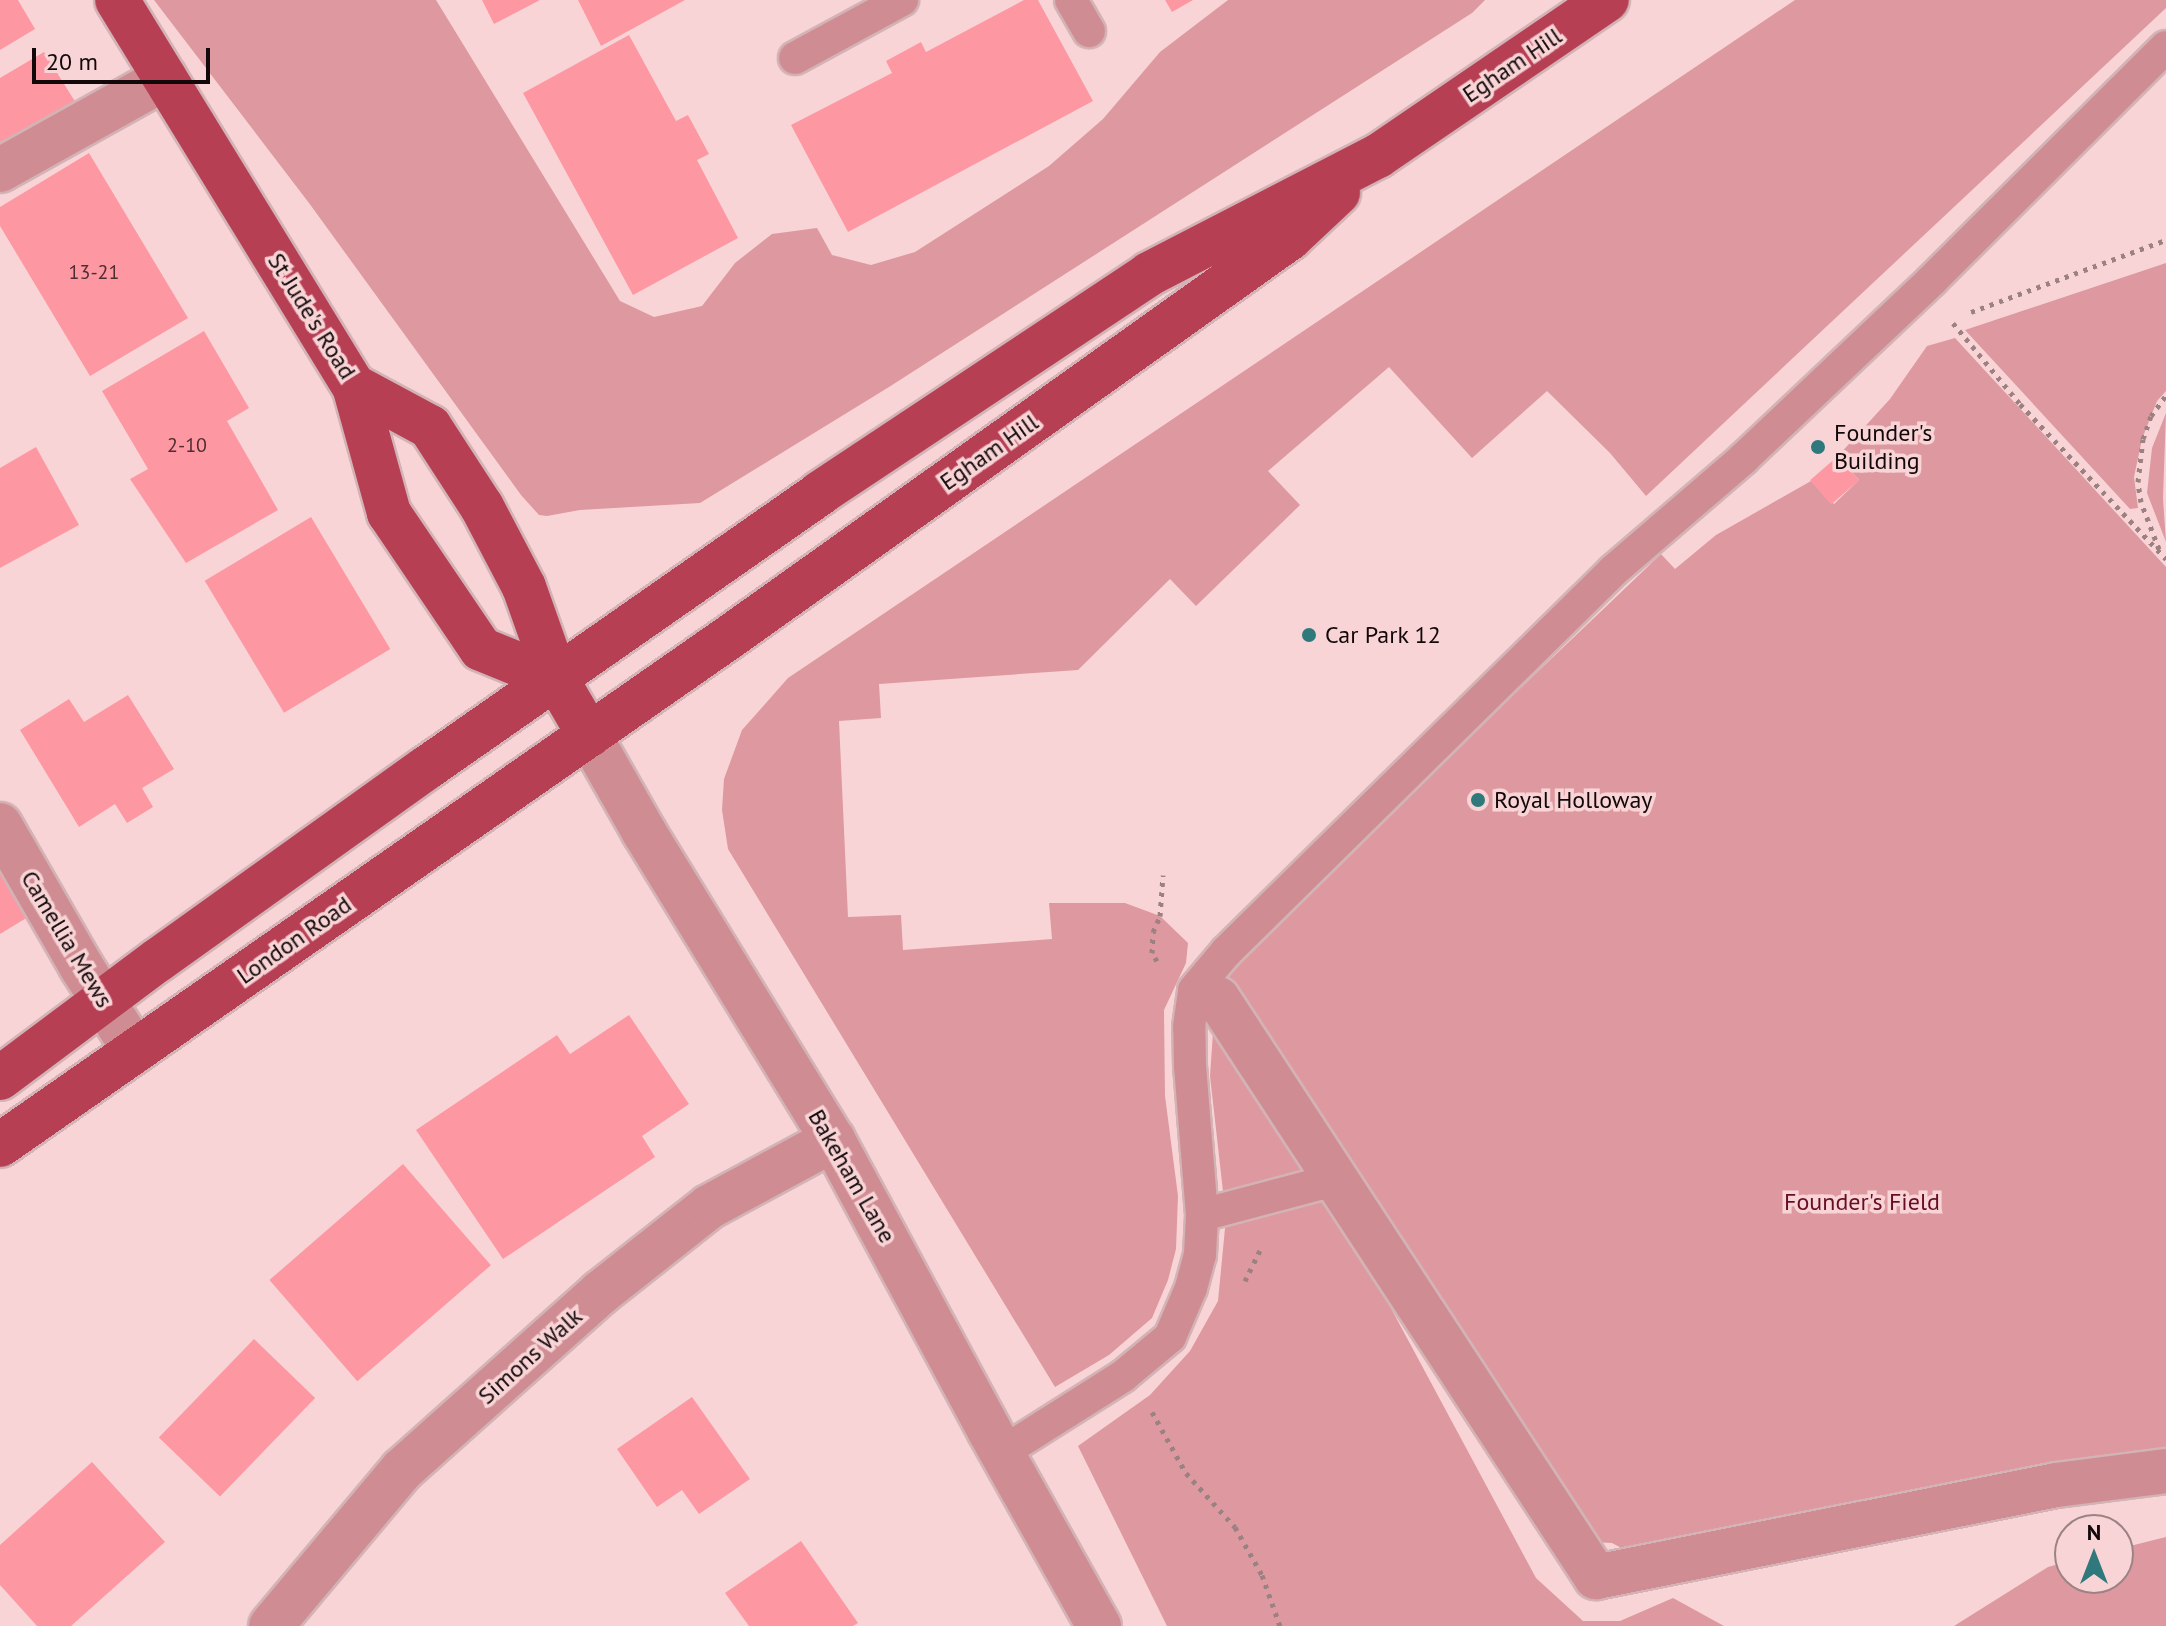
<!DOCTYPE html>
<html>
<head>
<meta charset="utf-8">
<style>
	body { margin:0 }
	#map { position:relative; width:2166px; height:1626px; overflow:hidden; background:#f8d4d6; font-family:"PT Sans",sans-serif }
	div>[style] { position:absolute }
	.green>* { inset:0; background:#dd999f }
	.building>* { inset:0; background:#fd98a3; transform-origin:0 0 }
	.path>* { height:5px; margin-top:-2.5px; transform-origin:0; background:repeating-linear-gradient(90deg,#9b8182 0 4px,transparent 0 10px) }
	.roads { filter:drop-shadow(2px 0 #d3b3b5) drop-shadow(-2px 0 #d3b3b5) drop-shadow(0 2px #d3b3b5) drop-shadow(0 -2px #d3b3b5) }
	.service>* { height:32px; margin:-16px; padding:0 16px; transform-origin:16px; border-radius:16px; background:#cf8d93 }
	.pedestrian>* { height:44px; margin:-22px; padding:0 22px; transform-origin:22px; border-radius:22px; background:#cf8d93 }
	.minor>* { height:44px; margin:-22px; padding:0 22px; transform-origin:22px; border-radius:22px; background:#cf8d93 }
	.tertiary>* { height:44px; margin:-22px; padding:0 22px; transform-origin:22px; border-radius:22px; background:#cf8d93 }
	.primary>* { height:44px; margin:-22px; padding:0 22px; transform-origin:22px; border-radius:22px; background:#b73f54 }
	.dots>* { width:22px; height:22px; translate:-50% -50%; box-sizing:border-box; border:4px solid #f8d4d6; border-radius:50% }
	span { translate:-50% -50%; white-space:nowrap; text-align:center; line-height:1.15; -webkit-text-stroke:7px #f8d4d6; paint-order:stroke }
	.number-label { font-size:20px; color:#4e2c30 }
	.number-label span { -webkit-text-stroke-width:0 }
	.street-label { font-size:24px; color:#130809 }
	.poi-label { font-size:24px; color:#130809 }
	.left { translate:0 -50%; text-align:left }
	.park-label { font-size:24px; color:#670d24 }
	.north { position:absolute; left:2054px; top:1514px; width:80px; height:80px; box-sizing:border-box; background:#f8d4d6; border:2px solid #9c8284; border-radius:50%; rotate:0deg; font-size:22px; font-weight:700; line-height:32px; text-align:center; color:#130809 }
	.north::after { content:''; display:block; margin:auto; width:28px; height:36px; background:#2f787b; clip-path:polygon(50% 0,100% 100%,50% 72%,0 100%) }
	.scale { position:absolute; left:32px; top:48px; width:178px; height:36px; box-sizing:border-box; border:4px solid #130809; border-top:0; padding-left:10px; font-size:24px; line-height:28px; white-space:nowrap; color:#130809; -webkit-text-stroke:6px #f8d4d6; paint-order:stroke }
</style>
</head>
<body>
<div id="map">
	<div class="green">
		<i style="clip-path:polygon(154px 0,436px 0,620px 301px,654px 317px,702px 306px,735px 263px,772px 234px,817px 228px,832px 255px,871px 265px,915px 252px,1049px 166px,1103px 119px,1160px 52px,1228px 0,1485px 0,1472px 13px,889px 387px,700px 503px,580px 510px,547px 516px,539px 515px,521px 495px,309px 203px)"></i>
		<i style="clip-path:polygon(1795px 0,2166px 0,2166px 8px,1646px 496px,1610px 453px,1547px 391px,1472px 458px,1389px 367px,1268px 471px,1300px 505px,1196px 606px,1170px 579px,1078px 670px,879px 684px,881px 718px,839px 721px,848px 917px,901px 915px,903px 950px,1052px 939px,1049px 903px,1125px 903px,1160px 916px,1188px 943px,1186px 963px,1164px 1010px,1165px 1096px,1178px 1196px,1176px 1249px,1168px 1280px,1152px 1318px,1109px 1355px,1055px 1387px,728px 849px,722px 810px,724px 779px,742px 730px,788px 678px)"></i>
		<i style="clip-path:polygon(2166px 263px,2166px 391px,2157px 401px,2142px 439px,2134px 477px,2138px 508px,2130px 509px,1965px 330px)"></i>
		<i style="clip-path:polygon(1955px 338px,2166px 567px,2166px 1459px,1629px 1552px,1612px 1543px,1593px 1542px,1223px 979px,1252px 944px,1661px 554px,1675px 569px,1716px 535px,1811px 481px,1834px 504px,1859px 480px,1838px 456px,1890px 399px,1927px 346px)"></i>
		<i style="clip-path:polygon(2166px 413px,2163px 498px,2166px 542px,2147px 493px,2152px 448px)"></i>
		<i style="clip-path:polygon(1214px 1018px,1343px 1219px,1536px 1578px,1583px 1621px,1620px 1621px,1673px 1598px,1724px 1626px,1167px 1626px,1078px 1446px,1150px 1395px,1190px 1351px,1218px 1301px,1226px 1218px,1210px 1076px)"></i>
		<i style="clip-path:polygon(2166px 1537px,2166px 1626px,1954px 1626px,2048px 1567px,2070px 1561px,2070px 1578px,2118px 1578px,2118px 1549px)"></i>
	</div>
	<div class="building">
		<i style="clip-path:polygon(0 0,18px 0,35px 29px,0 50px)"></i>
		<i style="clip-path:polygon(482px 0,540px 0,494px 24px)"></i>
		<i style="clip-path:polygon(578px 0,685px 0,601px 46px)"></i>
		<i style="clip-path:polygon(1024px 0,1038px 0,1093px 101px,848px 232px,791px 125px,892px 73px,886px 61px,921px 42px,926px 52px)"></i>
		<i style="clip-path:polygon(1165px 0,1193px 0,1172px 12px)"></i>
		<i style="clip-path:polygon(629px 35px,676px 121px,688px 115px,709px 154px,697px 160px,738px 238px,633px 295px,523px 93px)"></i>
		<i style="clip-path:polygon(44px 52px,81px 111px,0 153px,0 78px)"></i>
		<i style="clip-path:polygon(89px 153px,188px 318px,90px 376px,0 226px,0 207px)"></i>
		<i style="clip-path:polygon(204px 331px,249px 408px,227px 421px,278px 510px,186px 563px,130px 479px,148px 469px,102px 391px)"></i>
		<i style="clip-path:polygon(36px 447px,79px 525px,0 568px,0 468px)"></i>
		<i style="left:1838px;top:456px;width:32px;height:37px;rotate:49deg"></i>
		<i style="left:311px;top:517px;width:154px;height:124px;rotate:59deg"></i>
		<i style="clip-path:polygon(128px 695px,174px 769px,142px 788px,153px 807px,127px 823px,115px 804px,79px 827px,20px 730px,69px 699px,84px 722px)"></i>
		<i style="clip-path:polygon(0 860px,33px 914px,0 934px)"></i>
		<i style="clip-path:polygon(629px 1015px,689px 1104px,642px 1136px,655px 1157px,503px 1259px,416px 1130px,557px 1035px,570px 1054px)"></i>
		<i style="left:403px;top:1164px;width:134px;height:177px;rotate:49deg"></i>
		<i style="left:254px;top:1339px;width:85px;height:137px;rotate:44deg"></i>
		<i style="clip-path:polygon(692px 1397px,750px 1479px,699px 1514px,682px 1490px,657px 1507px,617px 1449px)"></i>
		<i style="clip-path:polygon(92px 1462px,165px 1542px,71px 1626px,37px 1626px,0 1585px,0 1545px)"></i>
		<i style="clip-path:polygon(801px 1541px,858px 1623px,853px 1626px,749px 1626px,725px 1593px)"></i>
	</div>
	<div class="path">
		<i style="left:1971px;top:312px;width:208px;rotate:-20.3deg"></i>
		<i style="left:1953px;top:323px;width:105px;rotate:50.4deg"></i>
		<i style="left:2020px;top:404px;width:213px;rotate:46.7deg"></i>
		<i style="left:2159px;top:549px;width:50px;rotate:-111deg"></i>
		<i style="left:2141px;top:502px;width:20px;rotate:-99deg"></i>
		<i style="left:2138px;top:482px;width:43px;rotate:-83.4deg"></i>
		<i style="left:2143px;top:439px;width:24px;rotate:-71deg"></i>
		<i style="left:2151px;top:416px;width:26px;rotate:-54deg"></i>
		<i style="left:1157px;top:961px;width:9px;rotate:-122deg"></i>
		<i style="left:1152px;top:953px;width:21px;rotate:-87deg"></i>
		<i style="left:1153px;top:932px;width:17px;rotate:-66deg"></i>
		<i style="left:1160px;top:916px;width:41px;rotate:-85.8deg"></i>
		<i style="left:1245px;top:1281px;width:34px;rotate:-64deg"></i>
		<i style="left:1152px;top:1412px;width:70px;rotate:60.9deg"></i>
		<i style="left:1186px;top:1473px;width:73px;rotate:47.8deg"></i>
		<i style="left:1235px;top:1527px;width:55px;rotate:60.6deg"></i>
		<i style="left:1262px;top:1575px;width:54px;rotate:70.6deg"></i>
	</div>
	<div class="roads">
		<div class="service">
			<i style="left:1071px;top:0;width:36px;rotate:60deg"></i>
			<i style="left:795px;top:58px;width:122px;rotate:-28.5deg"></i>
			<i style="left:1202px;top:1215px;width:121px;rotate:-14.8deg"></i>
			<i style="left:1319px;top:1184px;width:17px;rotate:-31deg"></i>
			<i style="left:1003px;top:1452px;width:142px;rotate:-32.3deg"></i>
			<i style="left:1123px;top:1376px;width:61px;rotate:-39.7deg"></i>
			<i style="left:1170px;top:1337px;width:53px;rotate:-66.8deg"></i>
			<i style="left:1191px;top:1288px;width:34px;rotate:-75deg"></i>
			<i style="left:1200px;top:1255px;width:40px;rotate:-87.1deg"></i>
			<i style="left:1202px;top:1215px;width:149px;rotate:-94.6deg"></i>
			<i style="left:1190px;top:1066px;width:39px;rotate:-91deg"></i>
			<i style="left:1189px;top:1027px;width:37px;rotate:-82deg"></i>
			<i style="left:1194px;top:990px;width:50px;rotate:-49.9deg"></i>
			<i style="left:1226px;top:952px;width:543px;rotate:-44.55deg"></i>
			<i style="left:1613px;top:571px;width:172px;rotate:-40.7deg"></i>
			<i style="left:1743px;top:459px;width:260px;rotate:-43.4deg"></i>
			<i style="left:1932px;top:280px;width:330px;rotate:-44.9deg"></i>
		</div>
		<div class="pedestrian">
			<i style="left:1218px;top:999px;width:691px;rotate:56.82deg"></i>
			<i style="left:1596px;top:1577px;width:470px;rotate:-11.3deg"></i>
			<i style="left:2057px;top:1485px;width:110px;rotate:-7.3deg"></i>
		</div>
		<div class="minor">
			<i style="left:0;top:170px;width:189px;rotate:-29.1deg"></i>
			<i style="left:0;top:825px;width:163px;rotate:60.1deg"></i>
			<i style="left:81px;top:966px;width:101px;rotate:57.6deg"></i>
			<i style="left:989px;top:1430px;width:225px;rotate:60.7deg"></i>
			<i style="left:271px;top:1626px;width:204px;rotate:-50deg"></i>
			<i style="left:402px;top:1470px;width:266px;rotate:-41.8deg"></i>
			<i style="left:600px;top:1293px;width:139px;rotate:-38.3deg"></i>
			<i style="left:709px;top:1207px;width:141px;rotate:-28.4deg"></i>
		</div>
		<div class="tertiary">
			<i style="left:589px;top:735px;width:112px;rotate:60.4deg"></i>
			<i style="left:644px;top:832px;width:361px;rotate:58.5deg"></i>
			<i style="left:833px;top:1140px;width:329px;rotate:61.7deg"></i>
		</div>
		<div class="primary">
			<i style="left:117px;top:0;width:453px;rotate:58.5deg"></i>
			<i style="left:354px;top:386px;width:86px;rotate:28.3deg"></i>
			<i style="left:430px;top:427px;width:95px;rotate:57deg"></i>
			<i style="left:482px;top:507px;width:90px;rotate:62.3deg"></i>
			<i style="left:524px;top:587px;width:99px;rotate:70.5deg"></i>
			<i style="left:557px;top:680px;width:64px;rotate:59.8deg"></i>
			<i style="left:354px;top:386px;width:132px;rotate:74.6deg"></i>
			<i style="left:389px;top:513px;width:164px;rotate:55.9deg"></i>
			<i style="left:481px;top:649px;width:82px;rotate:22.2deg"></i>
			<i style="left:0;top:1078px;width:197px;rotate:-36.8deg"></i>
			<i style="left:158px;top:960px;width:328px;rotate:-35.6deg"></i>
			<i style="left:425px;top:769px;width:482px;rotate:-34.9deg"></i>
			<i style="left:820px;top:493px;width:395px;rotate:-33.6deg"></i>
			<i style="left:1149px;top:274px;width:258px;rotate:-27.3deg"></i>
			<i style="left:1378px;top:156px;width:277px;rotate:-34.3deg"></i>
			<i style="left:0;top:1145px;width:891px;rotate:-34.85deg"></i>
			<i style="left:731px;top:636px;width:686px;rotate:-35.45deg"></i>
			<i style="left:1290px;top:238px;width:66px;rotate:-43.2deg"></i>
		</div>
	</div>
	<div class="dots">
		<i style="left:1818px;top:447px;background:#2f787b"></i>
		<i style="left:1309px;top:635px;background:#2f787b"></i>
		<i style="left:1478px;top:800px;background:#2f787b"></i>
	</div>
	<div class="number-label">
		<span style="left:94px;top:272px">13-21</span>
		<span style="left:187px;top:445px">2-10</span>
	</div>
	<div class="street-label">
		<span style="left:1512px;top:65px;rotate:-34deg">Egham Hill</span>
		<span style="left:312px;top:316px;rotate:58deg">St Jude's Road</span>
		<span style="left:989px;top:452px;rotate:-35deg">Egham Hill</span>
		<span style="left:67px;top:939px;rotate:59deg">Camellia Mews</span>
		<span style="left:294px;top:940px;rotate:-35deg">London Road</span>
		<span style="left:852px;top:1176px;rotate:60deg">Bakeham Lane</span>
		<span style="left:530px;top:1356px;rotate:-42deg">Simons Walk</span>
	</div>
	<div class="poi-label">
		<span class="left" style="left:1834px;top:447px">Founder's<br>Building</span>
		<span class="left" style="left:1325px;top:635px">Car Park 12</span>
		<span class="left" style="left:1494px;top:800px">Royal Holloway</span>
	</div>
	<div class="park-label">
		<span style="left:1862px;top:1202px">Founder's Field</span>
	</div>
	<div class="north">N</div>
	<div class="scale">20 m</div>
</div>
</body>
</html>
